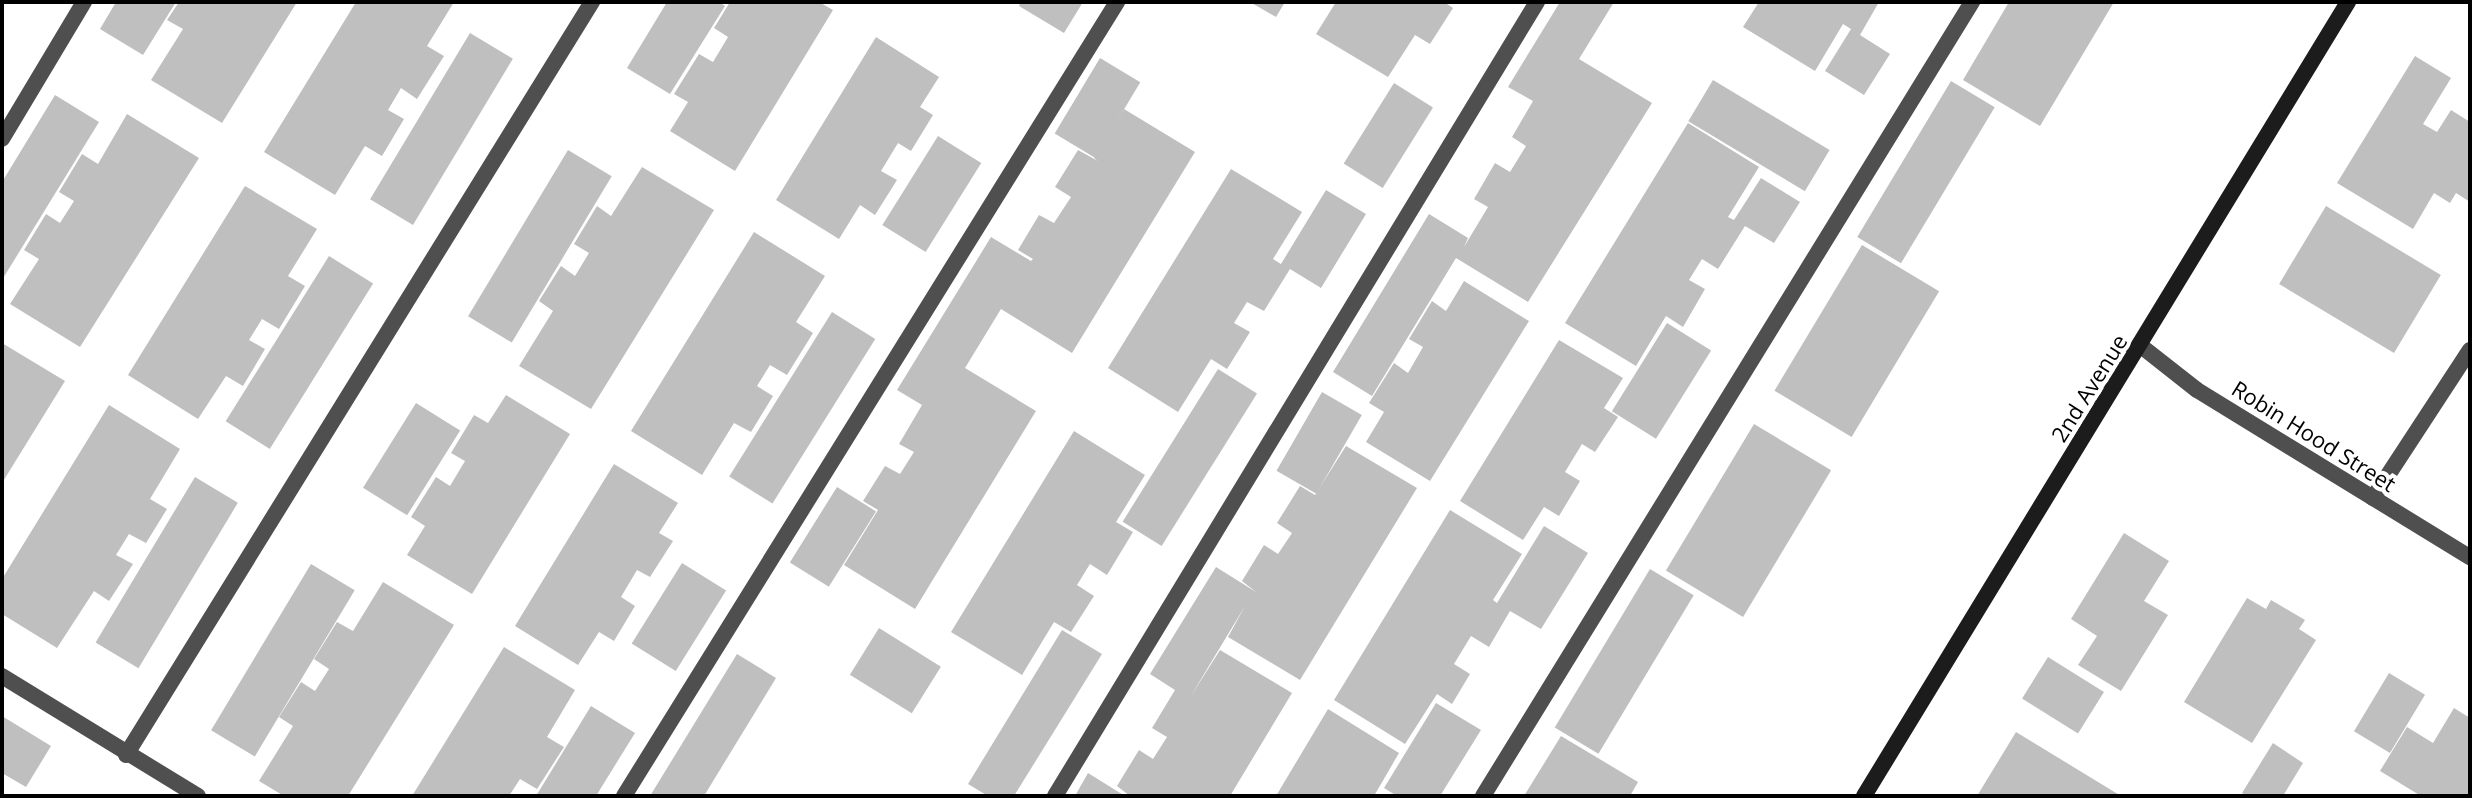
<!DOCTYPE html>
<html>
<head>
<meta charset="utf-8">
<style>
	body { margin:0 }
	#map { position:relative; width:2472px; height:798px; overflow:hidden; background:#fff; font-family:"Open Sans",sans-serif }
	div>[style] { position:absolute }
	.building>* { inset:0; background:#bfbfbf; transform-origin:0 0 }
	.street>* { height:16px; margin:-8px; padding:0 8px; transform-origin:8px; border-radius:8px; background:#4f4f4f }
	.secondary>* { height:16px; margin:-8px; padding:0 8px; transform-origin:8px; border-radius:8px; background:#1c1c1c }
	span { translate:-50% -50%; white-space:nowrap; text-align:center; line-height:1.15; -webkit-text-stroke:8px #fff; paint-order:stroke }
	.street-label { font-size:22px; color:#000 }
	.frame { position:absolute; inset:0; border:4px solid #000; pointer-events:none }
</style>
</head>
<body>
<div id="map">
	<div class="building">
		<i style="clip-path:polygon(116px 2px,176px 2px,143px 55px,100px 29px)"></i>
		<i style="clip-path:polygon(179px 2px,297px 2px,222px 123px,151px 80px,183px 29px,167px 20px)"></i>
		<i style="clip-path:polygon(356px 2px,454px 2px,427px 46px,444px 56px,417px 99px,401px 88px,388px 110px,404px 119px,382px 156px,365px 146px,335px 195px,264px 152px)"></i>
		<i style="clip-path:polygon(667px 2px,719px 2px,725px 6px,670px 94px,627px 68px)"></i>
		<i style="clip-path:polygon(730px 2px,819px 2px,833px 10px,735px 171px,670px 131px,688px 102px,674px 94px,699px 54px,713px 62px,728px 37px,714px 28px)"></i>
		<i style="clip-path:polygon(1021px 2px,1083px 2px,1064px 33px,1019px 6px)"></i>
		<i style="clip-path:polygon(1250px 2px,1285px 2px,1276px 17px)"></i>
		<i style="clip-path:polygon(1336px 2px,1444px 2px,1453px 8px,1430px 44px,1415px 35px,1388px 77px,1316px 34px)"></i>
		<i style="clip-path:polygon(1560px 2px,1614px 2px,1579px 59px,1652px 103px,1528px 302px,1456px 258px,1372px 396px,1333px 372px,1429px 214px,1468px 238px,1464px 247px,1488px 207px,1474px 199px,1495px 163px,1510px 172px,1526px 146px,1512px 137px,1533px 101px,1508px 87px)"></i>
		<i style="clip-path:polygon(1759px 2px,1879px 2px,1860px 35px,1890px 54px,1864px 95px,1825px 71px,1851px 29px,1843px 24px,1815px 71px,1743px 27px)"></i>
		<i style="clip-path:polygon(2009px 2px,2114px 2px,2040px 126px,1963px 80px)"></i>
		<i style="left:470px;top:33px;width:50px;height:194px;rotate:31deg"></i>
		<i style="clip-path:polygon(876px 37px,939px 77px,920px 107px,933px 115px,911px 151px,898px 143px,881px 171px,897px 180px,875px 215px,860px 205px,839px 239px,776px 200px)"></i>
		<i style="clip-path:polygon(2415px 56px,2451px 78px,2423px 124px,2437px 132px,2451px 110px,2470px 122px,2470px 202px,2456px 193px,2450px 203px,2434px 193px,2413px 229px,2337px 183px)"></i>
		<i style="left:1100px;top:58px;width:47px;height:88px;rotate:31deg"></i>
		<i style="left:1713px;top:80px;width:136px;height:48px;rotate:31deg"></i>
		<i style="left:1951px;top:81px;width:51px;height:182px;rotate:31deg"></i>
		<i style="left:1394px;top:83px;width:46px;height:95px;rotate:32deg"></i>
		<i style="clip-path:polygon(55px 95px,99px 122px,2px 280px,2px 182px)"></i>
		<i style="clip-path:polygon(1124px 109px,1195px 152px,1072px 353px,1001px 309px,965px 368px,1036px 411px,915px 609px,844px 565px,878px 510px,863px 501px,885px 466px,900px 474px,914px 452px,899px 444px,922px 405px,897px 390px,991px 237px,1031px 261px,1033px 259px,1018px 250px,1039px 215px,1054px 223px,1071px 197px,1055px 187px,1078px 150px,1098px 161px,1094px 158px)"></i>
		<i style="clip-path:polygon(127px 114px,199px 158px,80px 347px,10px 304px,39px 259px,24px 250px,46px 214px,60px 223px,74px 201px,59px 192px,82px 154px,98px 164px)"></i>
		<i style="clip-path:polygon(1688px 123px,1759px 167px,1728px 217px,1734px 220px,1761px 178px,1800px 202px,1774px 243px,1745px 226px,1718px 269px,1702px 259px,1689px 280px,1705px 289px,1683px 327px,1666px 316px,1636px 366px,1565px 323px)"></i>
		<i style="left:938px;top:136px;width:51px;height:105px;rotate:32deg"></i>
		<i style="left:568px;top:150px;width:51px;height:194px;rotate:31deg"></i>
		<i style="clip-path:polygon(642px 167px,714px 210px,591px 409px,519px 366px,553px 311px,539px 301px,561px 266px,575px 276px,589px 253px,574px 244px,597px 206px,611px 216px)"></i>
		<i style="clip-path:polygon(1231px 169px,1302px 212px,1273px 259px,1281px 264px,1326px 190px,1366px 214px,1321px 288px,1290px 269px,1264px 311px,1247px 302px,1234px 323px,1250px 332px,1227px 369px,1211px 359px,1178px 412px,1108px 368px)"></i>
		<i style="clip-path:polygon(245px 186px,317px 229px,288px 276px,305px 286px,279px 329px,262px 319px,249px 340px,265px 349px,243px 386px,226px 376px,198px 419px,128px 375px)"></i>
		<i style="left:2326px;top:206px;width:134px;height:91px;rotate:31deg"></i>
		<i style="clip-path:polygon(754px 232px,825px 276px,796px 322px,813px 333px,787px 375px,770px 365px,757px 386px,773px 396px,751px 432px,734px 423px,702px 475px,631px 431px)"></i>
		<i style="left:1862px;top:245px;width:90px;height:170px;rotate:31deg"></i>
		<i style="left:329px;top:256px;width:52px;height:195px;rotate:32deg"></i>
		<i style="clip-path:polygon(1464px 281px,1529px 321px,1430px 481px,1366px 442px,1384px 412px,1369px 403px,1394px 363px,1408px 373px,1423px 347px,1409px 339px,1432px 301px,1446px 311px)"></i>
		<i style="left:832px;top:312px;width:51px;height:194px;rotate:32deg"></i>
		<i style="left:1667px;top:323px;width:52px;height:104px;rotate:32deg"></i>
		<i style="clip-path:polygon(1559px 340px,1623px 378px,1604px 408px,1618px 417px,1595px 452px,1582px 444px,1565px 472px,1580px 481px,1559px 516px,1544px 507px,1523px 540px,1460px 501px)"></i>
		<i style="clip-path:polygon(2px 343px,65px 381px,2px 483px)"></i>
		<i style="left:1218px;top:369px;width:46px;height:180px;rotate:32deg"></i>
		<i style="left:1322px;top:392px;width:46px;height:91px;rotate:30deg"></i>
		<i style="clip-path:polygon(506px 395px,570px 434px,472px 594px,407px 555px,425px 526px,411px 517px,436px 477px,450px 486px,465px 461px,451px 453px,474px 415px,488px 423px)"></i>
		<i style="left:416px;top:403px;width:52px;height:100px;rotate:32deg"></i>
		<i style="clip-path:polygon(109px 405px,180px 449px,150px 499px,167px 509px,146px 543px,129px 534px,116px 555px,133px 564px,109px 601px,94px 591px,57px 648px,2px 614px,2px 579px)"></i>
		<i style="left:1754px;top:424px;width:90px;height:171px;rotate:31deg"></i>
		<i style="clip-path:polygon(1074px 431px,1145px 475px,1116px 522px,1133px 532px,1107px 575px,1090px 564px,1077px 585px,1094px 596px,1071px 632px,1054px 622px,1022px 675px,951px 632px)"></i>
		<i style="clip-path:polygon(1346px 446px,1417px 488px,1300px 680px,1228px 637px,1245px 606px,1189px 699px,1220px 650px,1292px 693px,1230px 796px,1130px 796px,1117px 786px,1139px 750px,1153px 759px,1167px 737px,1152px 728px,1175px 690px,1150px 674px,1216px 567px,1256px 592px,1242px 581px,1264px 545px,1278px 554px,1292px 533px,1277px 523px,1300px 486px,1315px 495px)"></i>
		<i style="clip-path:polygon(614px 464px,678px 503px,659px 533px,673px 541px,650px 577px,637px 570px,621px 597px,635px 606px,614px 641px,599px 632px,578px 665px,515px 626px)"></i>
		<i style="left:195px;top:477px;width:50px;height:193px;rotate:31deg"></i>
		<i style="left:837px;top:487px;width:46px;height:89px;rotate:32deg"></i>
		<i style="clip-path:polygon(1450px 510px,1522px 554px,1493px 600px,1497px 603px,1544px 526px,1588px 553px,1541px 629px,1510px 611px,1489px 647px,1471px 636px,1454px 664px,1470px 674px,1452px 704px,1437px 694px,1405px 744px,1334px 700px)"></i>
		<i style="clip-path:polygon(2124px 533px,2169px 561px,2144px 601px,2168px 615px,2121px 691px,2078px 665px,2097px 636px,2071px 619px)"></i>
		<i style="left:682px;top:563px;width:52px;height:95px;rotate:32deg"></i>
		<i style="left:311px;top:564px;width:51px;height:194px;rotate:31deg"></i>
		<i style="left:1650px;top:569px;width:51px;height:185px;rotate:31deg"></i>
		<i style="clip-path:polygon(383px 582px,454px 625px,348px 796px,284px 796px,259px 781px,293px 726px,279px 717px,301px 682px,315px 691px,329px 669px,314px 659px,337px 622px,353px 631px)"></i>
		<i style="clip-path:polygon(2247px 598px,2266px 609px,2271px 600px,2305px 620px,2299px 629px,2316px 640px,2252px 743px,2184px 702px)"></i>
		<i style="left:879px;top:628px;width:73px;height:55px;rotate:32deg"></i>
		<i style="clip-path:polygon(1062px 630px,1102px 654px,1014px 796px,988px 796px,968px 784px)"></i>
		<i style="clip-path:polygon(504px 647px,575px 690px,547px 737px,564px 747px,537px 789px,520px 779px,509px 796px,412px 796px)"></i>
		<i style="clip-path:polygon(737px 654px,776px 678px,704px 796px,650px 796px)"></i>
		<i style="left:2048px;top:657px;width:66px;height:49px;rotate:32deg"></i>
		<i style="left:2389px;top:673px;width:42px;height:68px;rotate:31deg"></i>
		<i style="clip-path:polygon(1436px 703px,1481px 730px,1440px 796px,1397px 796px,1384px 788px)"></i>
		<i style="clip-path:polygon(591px 706px,635px 733px,596px 796px,536px 796px)"></i>
		<i style="clip-path:polygon(2454px 708px,2470px 718px,2470px 796px,2421px 796px,2380px 771px,2407px 727px,2433px 743px)"></i>
		<i style="clip-path:polygon(1328px 709px,1399px 753px,1374px 796px,1276px 796px)"></i>
		<i style="clip-path:polygon(2px 716px,51px 746px,26px 787px,2px 773px)"></i>
		<i style="clip-path:polygon(2016px 732px,2121px 796px,1977px 796px)"></i>
		<i style="clip-path:polygon(1561px 736px,1638px 782px,1630px 796px,1524px 796px)"></i>
		<i style="clip-path:polygon(2273px 743px,2303px 763px,2283px 796px,2247px 796px,2242px 793px)"></i>
		<i style="clip-path:polygon(1088px 773px,1125px 796px,1075px 796px)"></i>
	</div>
	<div class="street">
		<i style="left:2px;top:139px;width:160px;rotate:-59.1deg"></i>
		<i style="left:2141px;top:346px;width:71px;rotate:38.2deg"></i>
		<i style="left:2197px;top:390px;width:320px;rotate:31.5deg"></i>
		<i style="left:2373px;top:498px;width:177px;rotate:-56.8deg"></i>
		<i style="left:2px;top:676px;width:230px;rotate:31.5deg"></i>
		<i style="left:126px;top:755px;width:886px;rotate:-58.25deg"></i>
		<i style="left:624px;top:796px;width:935px;rotate:-58.16deg"></i>
		<i style="left:1055px;top:796px;width:929px;rotate:-58.74deg"></i>
		<i style="left:1483px;top:796px;width:933px;rotate:-58.37deg"></i>
	</div>
	<div class="secondary">
		<i style="left:1864px;top:796px;width:930px;rotate:-58.63deg"></i>
	</div>
	<div class="street-label">
		<span style="left:2089px;top:388px;rotate:-58deg">2nd Avenue</span>
		<span style="left:2314px;top:436px;rotate:32deg">Robin Hood Street</span>
	</div>
	<div class="frame"></div>
</div>
</body>
</html>
